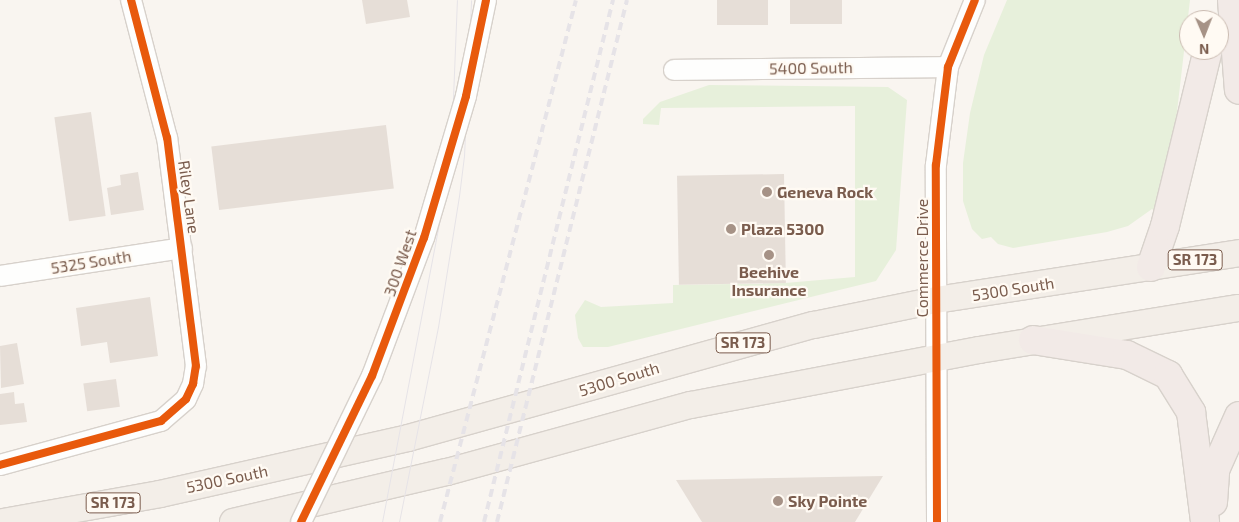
<!DOCTYPE html>
<html>
<head>
<meta charset="utf-8">
<style>
	body { margin:0 }
	#map { position:relative; width:1239px; height:522px; overflow:hidden; background:#f9f5f0; font-family:"Exo 2",sans-serif }
	div>[style] { position:absolute }
	.green>* { inset:0; background:#e7f0db }
	.building>* { inset:0; background:#e6ded7; transform-origin:0 0 }
	.roads { filter:drop-shadow(1px 0 #d7d1cb) drop-shadow(-1px 0 #d7d1cb) drop-shadow(0 1px #d7d1cb) drop-shadow(0 -1px #d7d1cb) }
	.minor>* { height:20px; margin:-10px; padding:0 10px; transform-origin:10px; border-radius:10px; background:#fefefd }
	.major>* { height:26px; margin:-13px; padding:0 13px; transform-origin:13px; border-radius:13px; background:#f3eee8 }
	.highway>* { height:28px; margin:-14px; padding:0 14px; transform-origin:14px; border-radius:14px; background:#f2eae7 }
	.tram>* { height:1px; margin:-0.5px; padding:0 0.5px; transform-origin:0.5px; border-radius:0.5px; background:#e6e3e7 }
	.rail>* { height:4px; margin-top:-2px; transform-origin:0; background:repeating-linear-gradient(90deg,#e6e3e7 0 8px,transparent 0 13px) }
	.bridges { filter:drop-shadow(1px 0 #d7d1cb) drop-shadow(-1px 0 #d7d1cb) drop-shadow(0 1px #d7d1cb) drop-shadow(0 -1px #d7d1cb) }
	.minor-bridge>* { height:20px; margin:-10px; padding:0 10px; transform-origin:10px; border-radius:10px; background:#fefefd }
	.cycleway>* { height:8px; margin:-4px; padding:0 4px; transform-origin:4px; border-radius:4px; background:#e8590c }
	.dots>* { width:14px; height:14px; translate:-50% -50%; box-sizing:border-box; border:2px solid #fffaf3; border-radius:50% }
	span { translate:-50% -50%; white-space:nowrap; text-align:center; line-height:1.15; -webkit-text-stroke:4.5px #fffaf3; paint-order:stroke }
	.shield-label span { padding:1px 4px; background:#fffaf3; border:1px solid; border-radius:4px; -webkit-text-stroke-width:0 }
	.shield-label { font-size:15px; color:#7a5c4d; font-weight:700 }
	.street-label { font-size:16px; color:#7a5c4d }
	.poi-label { font-size:16px; color:#7a5c4d; font-weight:700 }
	.left { translate:0 -50%; text-align:left }
	.north { position:absolute; left:1179px; top:10px; width:50px; height:50px; box-sizing:border-box; background:#fffaf3; border:1px solid #cabbb1; border-radius:50%; rotate:179deg; font-size:14px; font-weight:700; line-height:20px; text-align:center; color:#7a5c4d }
	.north::after { content:''; display:block; margin:auto; width:18px; height:22px; background:#a69286; clip-path:polygon(50% 0,100% 100%,50% 72%,0 100%) }
</style>
</head>
<body>
<div id="map">
	<div class="green">
		<i style="clip-path:polygon(1007px 0,1190px 0,1171px 163px,1155px 211px,1152px 209px,1128px 226px,1107px 232px,1013px 248px,998px 244px,991px 237px,982px 239px,972px 229px,963px 201px,963px 163px,970px 113px,984px 55px)"></i>
		<i style="clip-path:polygon(709px 85px,888px 87px,907px 100px,896px 250px,876px 281px,608px 347px,583px 347px,578px 338px,575px 315px,585px 300px,601px 307px,673px 303px,673px 285px,785px 283px,855px 277px,855px 106px,661px 108px,659px 125px,643px 124px,643px 119px,660px 102px)"></i>
	</div>
	<div class="building">
		<i style="clip-path:polygon(362px 0,407px 0,410px 17px,366px 24px)"></i>
		<i style="left:717px;top:0;width:51px;height:25px"></i>
		<i style="left:790px;top:0;width:52px;height:24px"></i>
		<i style="left:91px;top:112px;width:105px;height:37px;rotate:82deg"></i>
		<i style="left:386px;top:125px;width:64px;height:176px;rotate:83deg"></i>
		<i style="clip-path:polygon(138px 172px,144px 210px,111px 215px,107px 188px,121px 185px,120px 175px)"></i>
		<i style="left:784px;top:174px;width:109px;height:107px;rotate:89deg"></i>
		<i style="clip-path:polygon(150px 297px,158px 356px,110px 363px,107px 342px,81px 346px,76px 308px)"></i>
		<i style="clip-path:polygon(17px 343px,24px 384px,1px 388px,0 346px)"></i>
		<i style="left:116px;top:379px;width:28px;height:33px;rotate:82deg"></i>
		<i style="clip-path:polygon(14px 392px,15px 404px,24px 403px,27px 422px,0 425px,0 394px)"></i>
		<i style="clip-path:polygon(883px 476px,855px 522px,702px 522px,676px 480px)"></i>
	</div>
	<div class="roads">
		<div class="minor">
			<i style="left:674px;top:70px;width:274px;rotate:-0.6deg"></i>
			<i style="left:0;top:276px;width:184px;rotate:-8.7deg"></i>
			<i style="left:0;top:465px;width:167px;rotate:-15.3deg"></i>
			<i style="left:161px;top:421px;width:33px;rotate:-41deg"></i>
			<i style="left:186px;top:399px;width:17px;rotate:-65deg"></i>
			<i style="left:193px;top:384px;width:18px;rotate:-81deg"></i>
			<i style="left:196px;top:366px;width:230px;rotate:-97.2deg"></i>
			<i style="left:167px;top:138px;width:143px;rotate:-104.6deg"></i>
			<i style="left:937px;top:522px;width:357px;rotate:-90.2deg"></i>
			<i style="left:936px;top:165px;width:99px;rotate:-83deg"></i>
			<i style="left:948px;top:67px;width:72px;rotate:-68.1deg"></i>
		</div>
		<div class="major">
			<i style="left:3px;top:522px;width:159px;rotate:-10.1deg"></i>
			<i style="left:160px;top:494px;width:254px;rotate:-12.7deg"></i>
			<i style="left:408px;top:438px;width:421px;rotate:-15.6deg"></i>
			<i style="left:814px;top:325px;width:125px;rotate:-11.6deg"></i>
			<i style="left:936px;top:300px;width:307px;rotate:-8.8deg"></i>
			<i style="left:233px;top:522px;width:220px;rotate:-13.2deg"></i>
			<i style="left:447px;top:472px;width:253px;rotate:-15.4deg"></i>
			<i style="left:691px;top:405px;width:293px;rotate:-10.8deg"></i>
			<i style="left:979px;top:350px;width:263px;rotate:-9.2deg"></i>
		</div>
		<div class="highway">
			<i style="left:1232px;top:0;width:90px;rotate:85.6deg"></i>
			<i style="left:1151px;top:267px;width:43px;rotate:-71.1deg"></i>
			<i style="left:1165px;top:226px;width:181px;rotate:-76.3deg"></i>
			<i style="left:1033px;top:340px;width:95px;rotate:9.1deg"></i>
			<i style="left:1127px;top:355px;width:46px;rotate:26deg"></i>
			<i style="left:1168px;top:375px;width:44px;rotate:58.1deg"></i>
			<i style="left:1191px;top:412px;width:111px;rotate:82.7deg"></i>
			<i style="left:1213px;top:502px;width:32px;rotate:-86deg"></i>
			<i style="left:1215px;top:470px;width:59px;rotate:-66deg"></i>
		</div>
	</div>
	<div class="tram">
		<i style="left:382px;top:522px;width:315px;rotate:-79.2deg"></i>
		<i style="left:441px;top:213px;width:116px;rotate:-84deg"></i>
		<i style="left:453px;top:98px;width:98px;rotate:-87.7deg"></i>
		<i style="left:399px;top:522px;width:199px;rotate:-78.7deg"></i>
		<i style="left:438px;top:327px;width:133px;rotate:-80.9deg"></i>
		<i style="left:459px;top:196px;width:40px;rotate:-82.9deg"></i>
		<i style="left:464px;top:156px;width:156px;rotate:-87.4deg"></i>
	</div>
	<div class="rail">
		<i style="left:440px;top:522px;width:539px;rotate:-75.4deg"></i>
		<i style="left:484px;top:522px;width:538px;rotate:-76.12deg"></i>
		<i style="left:497px;top:522px;width:538px;rotate:-76.02deg"></i>
	</div>
	<div class="bridges">
		<div class="minor-bridge">
			<i style="left:301px;top:522px;width:162px;rotate:-64.1deg"></i>
			<i style="left:372px;top:376px;width:147px;rotate:-69.4deg"></i>
			<i style="left:424px;top:238px;width:148px;rotate:-73.5deg"></i>
			<i style="left:466px;top:96px;width:98px;rotate:-78.2deg"></i>
		</div>
	</div>
	<div class="cycleway">
		<i style="left:0;top:465px;width:167px;rotate:-15.3deg"></i>
		<i style="left:161px;top:421px;width:33px;rotate:-41deg"></i>
		<i style="left:186px;top:399px;width:17px;rotate:-65deg"></i>
		<i style="left:193px;top:384px;width:18px;rotate:-81deg"></i>
		<i style="left:196px;top:366px;width:230px;rotate:-97.2deg"></i>
		<i style="left:167px;top:138px;width:143px;rotate:-104.6deg"></i>
		<i style="left:301px;top:522px;width:162px;rotate:-64.1deg"></i>
		<i style="left:372px;top:376px;width:147px;rotate:-69.4deg"></i>
		<i style="left:424px;top:238px;width:148px;rotate:-73.5deg"></i>
		<i style="left:466px;top:96px;width:98px;rotate:-78.2deg"></i>
		<i style="left:937px;top:522px;width:357px;rotate:-90.2deg"></i>
		<i style="left:936px;top:165px;width:99px;rotate:-83deg"></i>
		<i style="left:948px;top:67px;width:72px;rotate:-68.1deg"></i>
	</div>
	<div class="dots">
		<i style="left:767px;top:192px;background:#a69286"></i>
		<i style="left:731px;top:229px;background:#a69286"></i>
		<i style="left:769px;top:255px;background:#a69286"></i>
		<i style="left:778px;top:501px;background:#a69286"></i>
	</div>
	<div class="shield-label">
		<span style="left:1195px;top:260px">SR 173</span>
		<span style="left:743px;top:343px">SR 173</span>
		<span style="left:113px;top:503px">SR 173</span>
	</div>
	<div class="street-label">
		<span style="left:811px;top:68px;rotate:-1deg">5400 South</span>
		<span style="left:189px;top:197px;rotate:82deg">Riley Lane</span>
		<span style="left:922px;top:258px;rotate:-90deg">Commerce Drive</span>
		<span style="left:91px;top:262px;rotate:-9deg">5325 South</span>
		<span style="left:400px;top:263px;rotate:-71deg">300 West</span>
		<span style="left:1013px;top:289px;rotate:-9deg">5300 South</span>
		<span style="left:619px;top:379px;rotate:-17deg">5300 South</span>
		<span style="left:227px;top:479px;rotate:-12deg">5300 South</span>
	</div>
	<div class="poi-label">
		<span class="left" style="left:777px;top:192px">Geneva Rock</span>
		<span class="left" style="left:741px;top:229px">Plaza 5300</span>
		<span style="left:769px;top:281px">Beehive<br>Insurance</span>
		<span class="left" style="left:788px;top:501px">Sky Pointe</span>
	</div>
	<div class="north">N</div>
</div>
</body>
</html>
